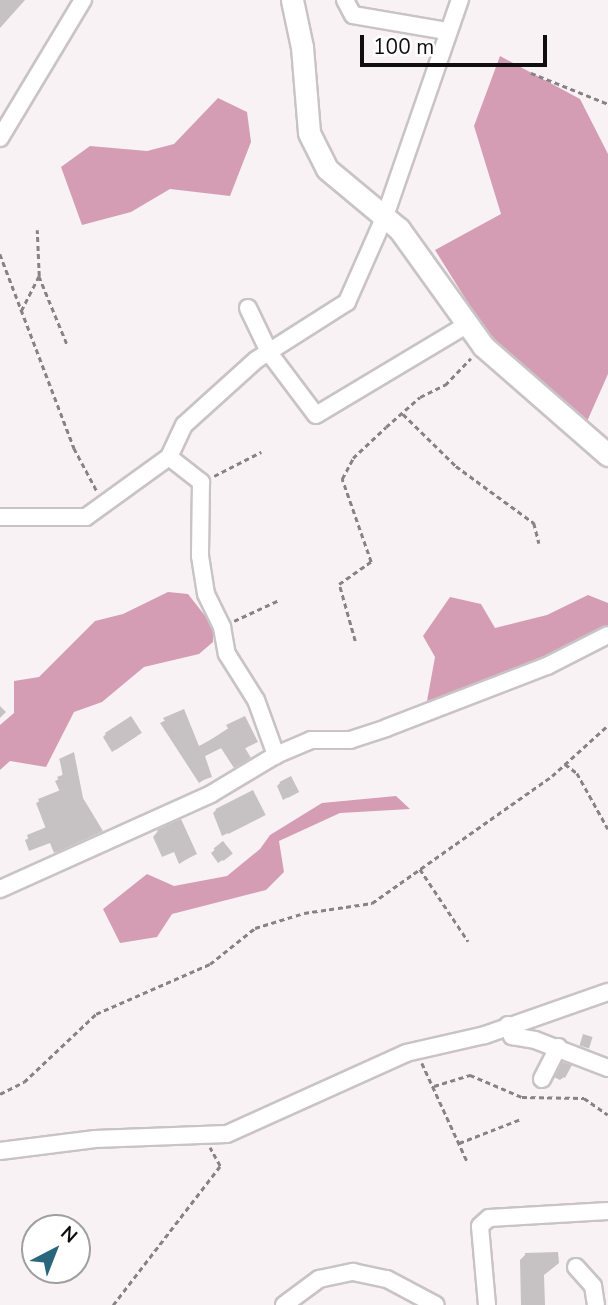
<!DOCTYPE html>
<html>
<head>
<meta charset="utf-8">
<style>
	body { margin:0 }
	#map { position:relative; width:608px; height:1305px; overflow:hidden; background:#f8f2f4; font-family:"Nunito Sans",sans-serif }
	div>[style] { position:absolute }
	.forest>* { inset:0; background:#d49db3 }
	.shadow>* { inset:0; background:#0003 }
	.building>* { inset:0; background:#c6c1c3; transform-origin:0 0 }
	.path>* { height:2.5px; margin-top:-1.25px; transform-origin:0; background:repeating-linear-gradient(90deg,#878384 0 5px,transparent 0 8.5px) }
	.roads { filter:drop-shadow(2px 0 #c9c3c5) drop-shadow(-2px 0 #c9c3c5) drop-shadow(0 2px #c9c3c5) drop-shadow(0 -2px #c9c3c5) }
	.minor>* { height:16px; margin:-8px; padding:0 8px; transform-origin:8px; border-radius:8px; background:#fff }
	.major>* { height:21px; margin:-10.5px; padding:0 10.5px; transform-origin:10.5px; border-radius:10.5px; background:#fff }
	span { translate:-50% -50%; white-space:nowrap; text-align:center; line-height:1.15; -webkit-text-stroke:5px #fff; paint-order:stroke }
	.north { position:absolute; left:21px; top:1214px; width:70px; height:70px; box-sizing:border-box; background:#fff; border:2px solid #9f9f9f; border-radius:50%; rotate:42deg; font-size:19px; font-weight:700; line-height:28px; text-align:center; color:#100e0e }
	.north::after { content:''; display:block; margin:auto; width:24px; height:32px; background:#2a677d; clip-path:polygon(50% 0,100% 100%,50% 72%,0 100%) }
	.scale { position:absolute; left:360px; top:35px; width:187px; height:32px; box-sizing:border-box; border:4px solid #100e0e; border-top:0; padding-left:9px; font-size:21px; line-height:24px; white-space:nowrap; color:#100e0e; -webkit-text-stroke:5px #fff; paint-order:stroke }
</style>
</head>
<body>
<div id="map">
	<div class="forest">
		<i style="clip-path:polygon(500px 56px,580px 99px,608px 154px,608px 374px,585px 426px,485px 330px,435px 250px,501px 214px,474px 126px)"></i>
		<i style="clip-path:polygon(218px 98px,247px 112px,251px 142px,230px 196px,170px 189px,131px 212px,82px 225px,61px 167px,90px 146px,147px 151px,174px 144px)"></i>
		<i style="clip-path:polygon(168px 592px,188px 594px,213px 626px,213px 642px,199px 654px,144px 667px,102px 702px,74px 712px,46px 767px,10px 761px,0 770px,0 725px,14px 713px,14px 681px,39px 677px,95px 621px,123px 614px)"></i>
		<i style="clip-path:polygon(588px 595px,608px 603px,608px 626px,532px 664px,427px 701px,435px 657px,423px 636px,450px 597px,481px 604px,495px 628px,547px 615px)"></i>
		<i style="clip-path:polygon(396px 796px,410px 809px,340px 813px,279px 841px,284px 872px,266px 890px,172px 914px,157px 937px,120px 943px,103px 909px,147px 874px,174px 886px,227px 876px,260px 849px,270px 835px,322px 803px)"></i>
	</div>
	<div class="shadow">
		<i style="clip-path:polygon(0 706px,6px 712px,0 718px)"></i>
		<i style="clip-path:polygon(183px 712px,198px 748px,244px 718px,256px 742px,244px 749px,245px 761px,234px 768px,221px 748px,203px 757px,210px 776px,199px 783px,160px 723px)"></i>
		<i style="clip-path:polygon(106px 734px,137px 736px,112px 752px,103px 737px)"></i>
		<i style="clip-path:polygon(60px 761px,101px 831px,54px 853px,50px 843px,29px 851px,25px 840px,46px 829px,36px 803px,60px 792px,55px 781px,63px 777px)"></i>
		<i style="clip-path:polygon(280px 783px,297px 792px,283px 800px,277px 786px)"></i>
		<i style="clip-path:polygon(216px 810px,264px 815px,222px 836px,213px 813px)"></i>
		<i style="clip-path:polygon(158px 831px,195px 854px,179px 864px,174px 852px,162px 857px,153px 837px)"></i>
		<i style="clip-path:polygon(223px 843px,227px 857px,218px 863px,211px 853px)"></i>
		<i style="clip-path:polygon(563px 1064px,564px 1077px,560px 1080px,554px 1077px)"></i>
		<i style="clip-path:polygon(526px 1254px,543px 1305px,521px 1305px,520px 1260px)"></i>
	</div>
	<div class="building">
		<i style="clip-path:polygon(0 0,25px 0,0 28px)"></i>
		<i style="clip-path:polygon(184px 709px,199px 746px,229px 730px,226px 725px,245px 716px,258px 742px,245px 748px,251px 758px,239px 765px,225px 746px,205px 756px,212px 777px,203px 780px,163px 718px)"></i>
		<i style="left:131px;top:716px;width:20px;height:31px;rotate:57deg"></i>
		<i style="clip-path:polygon(74px 752px,83px 798px,103px 831px,57px 852px,53px 841px,32px 849px,27px 835px,49px 826px,38px 799px,63px 789px,57px 777px,65px 774px,59px 759px)"></i>
		<i style="left:291px;top:776px;width:18px;height:13px;rotate:63deg"></i>
		<i style="left:253px;top:790px;width:28px;height:42px;rotate:63deg"></i>
		<i style="clip-path:polygon(181px 819px,197px 854px,185px 860px,179px 848px,168px 853px,157px 830px)"></i>
		<i style="left:223px;top:841px;width:16px;height:12px;rotate:52deg"></i>
		<i style="left:583px;top:1034px;width:10px;height:12px;rotate:17deg"></i>
		<i style="clip-path:polygon(562px 1062px,572px 1065px,565px 1078px,557px 1073px)"></i>
		<i style="clip-path:polygon(558px 1252px,559px 1263px,544px 1275px,545px 1305px,526px 1305px,525px 1253px)"></i>
	</div>
	<div class="path">
		<i style="left:531px;top:73px;width:83px;rotate:21.9deg"></i>
		<i style="left:0;top:254px;width:208px;rotate:69.1deg"></i>
		<i style="left:74px;top:448px;width:51px;rotate:61.9deg"></i>
		<i style="left:39px;top:276px;width:74px;rotate:67.6deg"></i>
		<i style="left:21px;top:311px;width:39px;rotate:-63deg"></i>
		<i style="left:39px;top:276px;width:46px;rotate:-92.5deg"></i>
		<i style="left:403px;top:414px;width:74px;rotate:44.5deg"></i>
		<i style="left:456px;top:466px;width:97px;rotate:36.2deg"></i>
		<i style="left:534px;top:523px;width:21px;rotate:76deg"></i>
		<i style="left:214px;top:476px;width:53px;rotate:-27.1deg"></i>
		<i style="left:234px;top:621px;width:50px;rotate:-25deg"></i>
		<i style="left:355px;top:641px;width:59px;rotate:-105.7deg"></i>
		<i style="left:339px;top:584px;width:39px;rotate:-35deg"></i>
		<i style="left:371px;top:562px;width:88px;rotate:-109.3deg"></i>
		<i style="left:342px;top:479px;width:24px;rotate:-62deg"></i>
		<i style="left:353px;top:458px;width:45px;rotate:-43.2deg"></i>
		<i style="left:386px;top:427px;width:45px;rotate:-41.4deg"></i>
		<i style="left:420px;top:397px;width:28px;rotate:-26deg"></i>
		<i style="left:445px;top:385px;width:37px;rotate:-46deg"></i>
		<i style="left:565px;top:764px;width:15px;rotate:37deg"></i>
		<i style="left:577px;top:773px;width:64px;rotate:61deg"></i>
		<i style="left:420px;top:869px;width:87px;rotate:56.3deg"></i>
		<i style="left:422px;top:1063px;width:110px;rotate:65.3deg"></i>
		<i style="left:434px;top:1086px;width:38px;rotate:-17deg"></i>
		<i style="left:470px;top:1075px;width:56px;rotate:22.9deg"></i>
		<i style="left:522px;top:1097px;width:62px;rotate:0.9deg"></i>
		<i style="left:584px;top:1098px;width:29px;rotate:35deg"></i>
		<i style="left:0;top:1094px;width:27px;rotate:-27deg"></i>
		<i style="left:24px;top:1082px;width:99px;rotate:-43.4deg"></i>
		<i style="left:96px;top:1014px;width:124px;rotate:-23.7deg"></i>
		<i style="left:210px;top:964px;width:58px;rotate:-38.7deg"></i>
		<i style="left:255px;top:928px;width:51px;rotate:-17deg"></i>
		<i style="left:304px;top:913px;width:69px;rotate:-8.4deg"></i>
		<i style="left:372px;top:903px;width:220px;rotate:-35.2deg"></i>
		<i style="left:552px;top:776px;width:76px;rotate:-42.3deg"></i>
		<i style="left:459px;top:1143px;width:66px;rotate:-21.2deg"></i>
		<i style="left:113px;top:1305px;width:175px;rotate:-52.4deg"></i>
		<i style="left:220px;top:1166px;width:21px;rotate:-119deg"></i>
	</div>
	<div class="roads">
		<div class="minor">
			<i style="left:345px;top:0;width:17px;rotate:62deg"></i>
			<i style="left:353px;top:15px;width:95px;rotate:9.7deg"></i>
			<i style="left:0;top:138px;width:161px;rotate:-59deg"></i>
			<i style="left:248px;top:308px;width:51px;rotate:64.4deg"></i>
			<i style="left:270px;top:354px;width:76px;rotate:53deg"></i>
			<i style="left:316px;top:415px;width:174px;rotate:-30.9deg"></i>
			<i style="left:169px;top:457px;width:41px;rotate:38deg"></i>
			<i style="left:201px;top:482px;width:74px;rotate:90.8deg"></i>
			<i style="left:200px;top:556px;width:38px;rotate:81deg"></i>
			<i style="left:206px;top:594px;width:37px;rotate:64deg"></i>
			<i style="left:222px;top:627px;width:27px;rotate:80deg"></i>
			<i style="left:227px;top:654px;width:54px;rotate:57.8deg"></i>
			<i style="left:256px;top:700px;width:59px;rotate:70deg"></i>
			<i style="left:0;top:517px;width:86px"></i>
			<i style="left:86px;top:517px;width:102px;rotate:-35.9deg"></i>
			<i style="left:169px;top:457px;width:35px;rotate:-65deg"></i>
			<i style="left:184px;top:425px;width:97px;rotate:-42.1deg"></i>
			<i style="left:256px;top:360px;width:108px;rotate:-32.5deg"></i>
			<i style="left:347px;top:302px;width:94px;rotate:-66.2deg"></i>
			<i style="left:385px;top:216px;width:229px;rotate:-70.9deg"></i>
			<i style="left:0;top:889px;width:231px;rotate:-24.2deg"></i>
			<i style="left:211px;top:794px;width:76px;rotate:-31deg"></i>
			<i style="left:276px;top:755px;width:38px;rotate:-23deg"></i>
			<i style="left:311px;top:740px;width:39px"></i>
			<i style="left:350px;top:740px;width:38px;rotate:-18deg"></i>
			<i style="left:386px;top:728px;width:173px;rotate:-21.1deg"></i>
			<i style="left:547px;top:666px;width:68px;rotate:-26.9deg"></i>
			<i style="left:508px;top:1025px;width:12px;rotate:70deg"></i>
			<i style="left:512px;top:1036px;width:23px;rotate:10deg"></i>
			<i style="left:535px;top:1040px;width:78px;rotate:21deg"></i>
			<i style="left:542px;top:1079px;width:36px;rotate:-63deg"></i>
			<i style="left:0;top:1151px;width:96px;rotate:-7.2deg"></i>
			<i style="left:95px;top:1139px;width:132px;rotate:-2.2deg"></i>
			<i style="left:227px;top:1134px;width:196px;rotate:-24.3deg"></i>
			<i style="left:406px;top:1053px;width:81px;rotate:-12.8deg"></i>
			<i style="left:485px;top:1035px;width:130px;rotate:-19.3deg"></i>
			<i style="left:576px;top:1267px;width:25px;rotate:48deg"></i>
			<i style="left:593px;top:1286px;width:19px;rotate:81deg"></i>
			<i style="left:284px;top:1305px;width:44px;rotate:-36.6deg"></i>
			<i style="left:319px;top:1279px;width:35px;rotate:-12deg"></i>
			<i style="left:353px;top:1272px;width:35px;rotate:12deg"></i>
			<i style="left:387px;top:1279px;width:55px;rotate:28deg"></i>
			<i style="left:487px;top:1305px;width:79px;rotate:-95.1deg"></i>
			<i style="left:480px;top:1226px;width:12px;rotate:-42deg"></i>
			<i style="left:489px;top:1218px;width:119px;rotate:-3.4deg"></i>
		</div>
		<div class="major">
			<i style="left:292px;top:0;width:48px;rotate:78deg"></i>
			<i style="left:302px;top:47px;width:86px;rotate:85.3deg"></i>
			<i style="left:309px;top:133px;width:40px;rotate:63.4deg"></i>
			<i style="left:327px;top:169px;width:94px;rotate:39.8deg"></i>
			<i style="left:399px;top:229px;width:144px;rotate:54.3deg"></i>
			<i style="left:483px;top:346px;width:166px;rotate:41.1deg"></i>
		</div>
	</div>
	<div class="north">N</div>
	<div class="scale">100 m</div>
</div>
</body>
</html>
